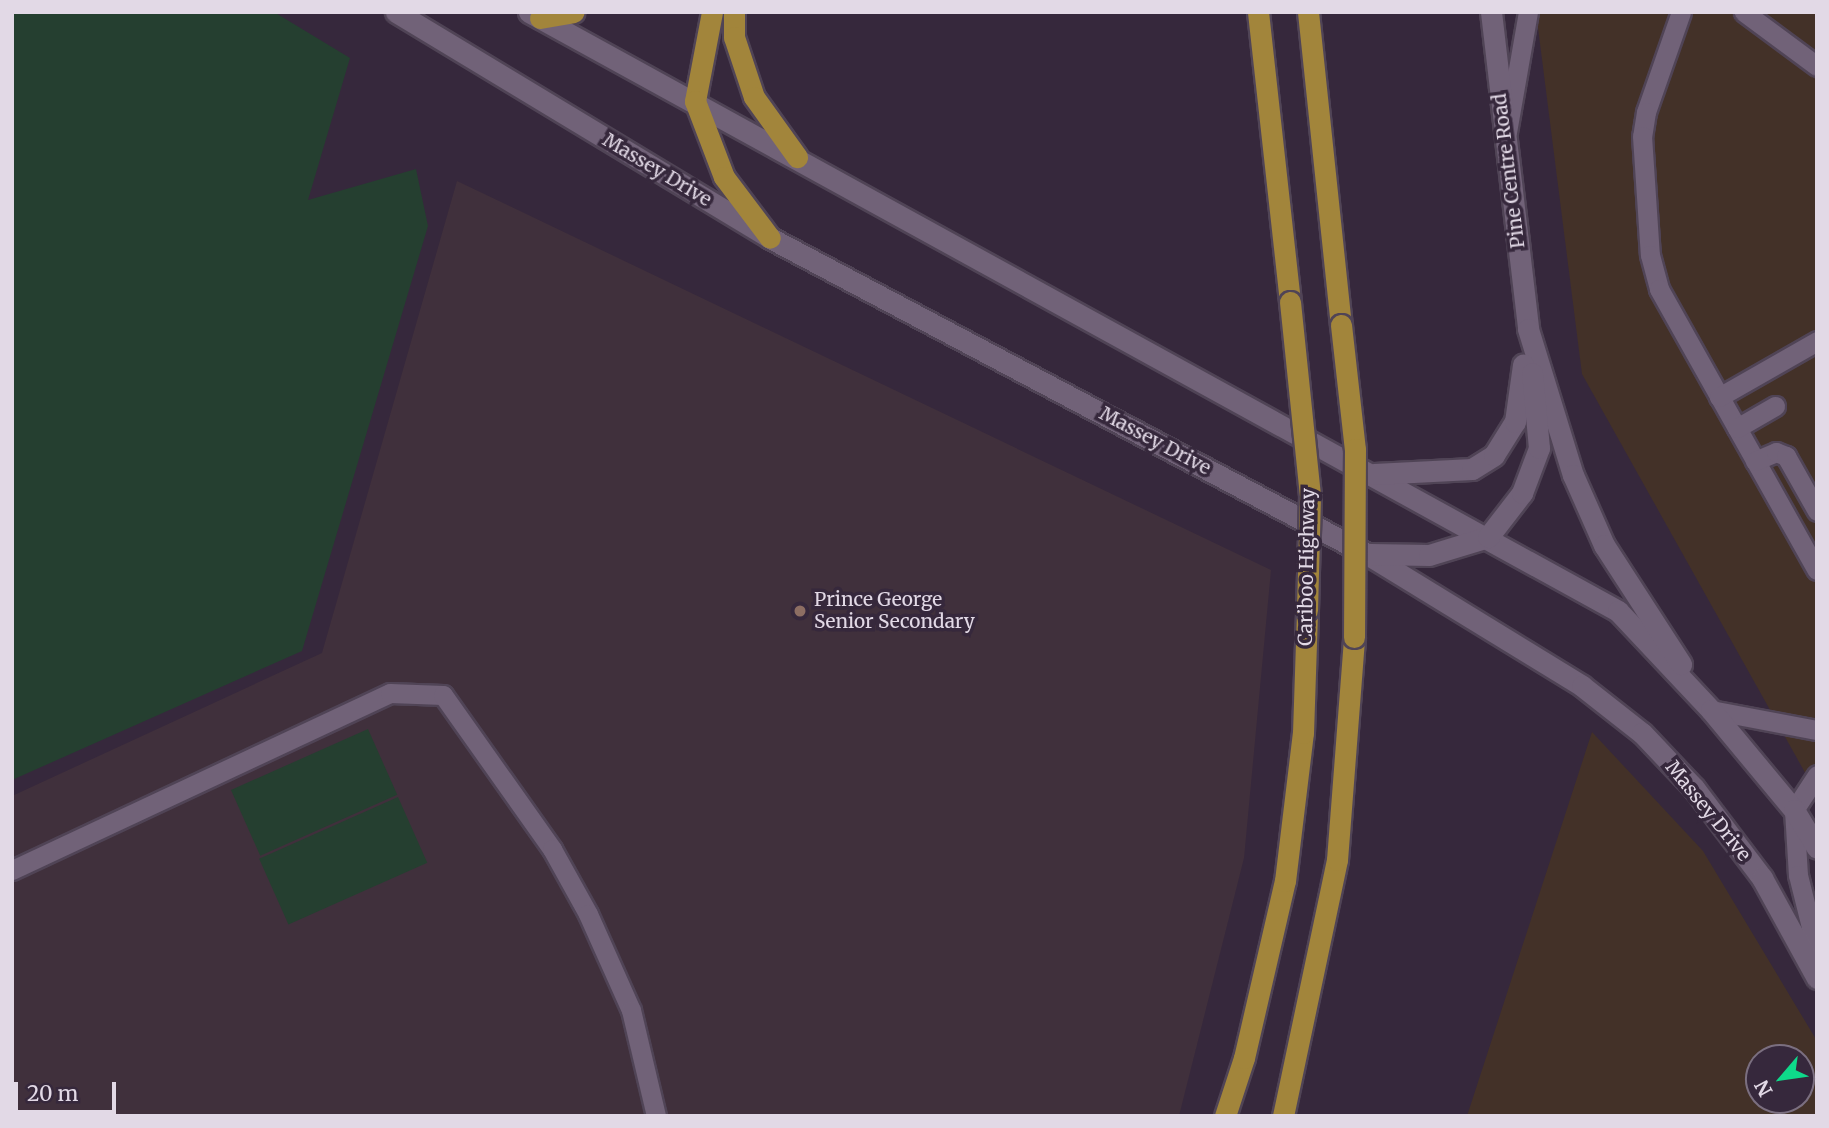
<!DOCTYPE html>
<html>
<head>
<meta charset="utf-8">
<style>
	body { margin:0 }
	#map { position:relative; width:1829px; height:1128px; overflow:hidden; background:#36283c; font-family:Merriweather,serif }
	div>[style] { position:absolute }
	.commercial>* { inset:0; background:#433128 }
	.education>* { inset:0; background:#40303c }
	.green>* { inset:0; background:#253f30; transform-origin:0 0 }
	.roads { filter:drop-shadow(2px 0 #504456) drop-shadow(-2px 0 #504456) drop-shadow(0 2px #504456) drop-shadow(0 -2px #504456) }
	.service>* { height:19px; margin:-9.5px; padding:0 9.5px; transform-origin:9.5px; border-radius:9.5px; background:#716278 }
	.minor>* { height:21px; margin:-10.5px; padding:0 10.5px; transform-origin:10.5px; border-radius:10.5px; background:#716278 }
	.tertiary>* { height:21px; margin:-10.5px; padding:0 10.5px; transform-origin:10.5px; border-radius:10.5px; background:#716278 }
	.trunk>* { height:21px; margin:-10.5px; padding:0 10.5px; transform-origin:10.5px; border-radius:10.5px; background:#a2853b }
	.bridges { filter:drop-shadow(2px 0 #504456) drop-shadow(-2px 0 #504456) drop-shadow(0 2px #504456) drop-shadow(0 -2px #504456) }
	.trunk-bridge>* { height:21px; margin:-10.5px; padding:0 10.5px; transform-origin:10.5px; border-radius:10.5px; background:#a2853b }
	.dots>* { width:19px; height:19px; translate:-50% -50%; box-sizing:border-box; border:4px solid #36283c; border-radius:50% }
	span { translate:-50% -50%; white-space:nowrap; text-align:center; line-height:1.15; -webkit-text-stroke:7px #36283c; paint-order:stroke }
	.street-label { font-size:19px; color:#e2d9e6 }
	.poi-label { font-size:19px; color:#e2d9e6 }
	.left { translate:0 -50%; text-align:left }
	.frame { position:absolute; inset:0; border:14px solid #e2d9e6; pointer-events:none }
	.north { position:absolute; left:1745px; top:1044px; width:70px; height:70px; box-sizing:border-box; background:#36283c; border:2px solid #7b6f80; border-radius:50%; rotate:241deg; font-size:19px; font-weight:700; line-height:28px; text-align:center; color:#e2d9e6 }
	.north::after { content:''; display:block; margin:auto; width:24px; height:32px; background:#0ed98a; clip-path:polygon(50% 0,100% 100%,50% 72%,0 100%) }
	.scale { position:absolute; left:14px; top:1082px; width:102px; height:32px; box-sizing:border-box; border:4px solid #e2d9e6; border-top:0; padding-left:9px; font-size:21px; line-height:24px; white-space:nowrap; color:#e2d9e6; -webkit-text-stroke:5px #36283c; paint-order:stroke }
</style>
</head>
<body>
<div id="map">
	<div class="commercial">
		<i style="clip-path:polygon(1536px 12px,1817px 12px,1817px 794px,1582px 374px)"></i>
		<i style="clip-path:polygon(evenodd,1592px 732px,1703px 851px,1817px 1041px,1817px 1116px,1467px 1116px,1592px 732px,1759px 1058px,1801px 1058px,1801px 1100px,1759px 1100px,1759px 1058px)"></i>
	</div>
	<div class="education">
		<i style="clip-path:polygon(457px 181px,1271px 570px,1244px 858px,1179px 1116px,12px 1116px,12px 796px,322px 653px)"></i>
	</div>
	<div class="green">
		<i style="clip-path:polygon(12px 12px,274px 12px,350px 58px,308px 200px,416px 169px,428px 226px,302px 651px,12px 780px)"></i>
		<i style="left:368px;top:729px;width:72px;height:150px;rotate:66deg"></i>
		<i style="left:398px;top:797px;width:72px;height:152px;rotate:66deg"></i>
	</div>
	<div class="roads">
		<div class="service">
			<i style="left:1681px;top:12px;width:106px;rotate:109.3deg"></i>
			<i style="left:1646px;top:112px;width:24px;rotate:99deg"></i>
			<i style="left:1642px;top:136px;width:119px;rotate:86.2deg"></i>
			<i style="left:1650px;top:255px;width:35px;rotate:75deg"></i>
			<i style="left:1659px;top:289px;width:322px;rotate:60.7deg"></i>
			<i style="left:1744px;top:12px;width:91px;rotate:36.5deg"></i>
			<i style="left:1507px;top:132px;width:122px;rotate:-80.1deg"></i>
			<i style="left:1719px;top:397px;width:113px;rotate:-29.7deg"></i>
			<i style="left:1737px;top:428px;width:44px;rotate:-30.1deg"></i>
			<i style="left:1755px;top:461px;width:23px;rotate:-23deg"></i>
			<i style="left:1776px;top:452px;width:11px;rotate:22deg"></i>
			<i style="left:1786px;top:456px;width:63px;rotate:60.6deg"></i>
			<i style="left:1711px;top:710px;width:108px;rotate:10.7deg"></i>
			<i style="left:1817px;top:775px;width:42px;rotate:123.3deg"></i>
			<i style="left:1794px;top:810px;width:65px;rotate:86.5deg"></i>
			<i style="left:1798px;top:875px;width:78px;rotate:76deg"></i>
			<i style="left:12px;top:870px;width:417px;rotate:-25.1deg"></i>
			<i style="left:390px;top:693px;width:53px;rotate:2.2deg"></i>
			<i style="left:443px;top:695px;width:189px;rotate:54.7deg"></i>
			<i style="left:552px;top:849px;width:74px;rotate:61deg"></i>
			<i style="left:588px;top:914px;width:105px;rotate:65.9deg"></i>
			<i style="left:631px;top:1010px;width:109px;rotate:76.7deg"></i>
		</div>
		<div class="minor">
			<i style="left:1491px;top:12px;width:319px;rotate:83.3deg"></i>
		</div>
		<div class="tertiary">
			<i style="left:396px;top:12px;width:437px;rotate:31.1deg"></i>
			<i style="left:770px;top:238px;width:675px;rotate:27.89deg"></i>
			<i style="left:1367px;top:554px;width:252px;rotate:31.5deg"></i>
			<i style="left:1582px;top:686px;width:76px;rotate:38.1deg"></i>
			<i style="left:1642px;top:733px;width:76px;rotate:46.6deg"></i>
			<i style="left:1694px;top:788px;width:113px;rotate:52.9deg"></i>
			<i style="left:1762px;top:878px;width:114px;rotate:61.2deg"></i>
			<i style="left:529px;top:12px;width:1243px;rotate:28.81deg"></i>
			<i style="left:1618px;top:611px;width:136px;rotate:46.8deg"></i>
			<i style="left:1711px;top:710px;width:130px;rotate:50.3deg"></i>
			<i style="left:1794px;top:810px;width:44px;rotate:58.8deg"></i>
			<i style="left:1528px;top:329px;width:153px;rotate:72.9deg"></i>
			<i style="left:1573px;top:475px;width:77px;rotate:66.1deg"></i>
			<i style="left:1604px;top:545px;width:142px;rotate:57.1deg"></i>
			<i style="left:1374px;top:474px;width:98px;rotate:-2.9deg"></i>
			<i style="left:1472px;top:469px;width:26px;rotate:-32deg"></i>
			<i style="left:1494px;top:455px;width:39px;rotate:-58deg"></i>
			<i style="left:1515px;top:422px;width:58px;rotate:-82deg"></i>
			<i style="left:1370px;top:554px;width:59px;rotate:1deg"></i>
			<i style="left:1429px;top:555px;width:62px;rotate:-17deg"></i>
			<i style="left:1488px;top:537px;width:56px;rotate:-52.3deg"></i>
			<i style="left:1522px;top:493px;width:48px;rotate:-69.3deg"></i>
			<i style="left:1539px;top:448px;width:75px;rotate:-95.3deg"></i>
		</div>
		<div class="trunk">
			<i style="left:712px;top:12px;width:91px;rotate:100.8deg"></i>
			<i style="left:695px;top:101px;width:81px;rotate:69.1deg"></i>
			<i style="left:724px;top:177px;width:76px;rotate:53deg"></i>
			<i style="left:734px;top:12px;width:25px;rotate:90deg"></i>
			<i style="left:734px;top:37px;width:63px;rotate:71.6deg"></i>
			<i style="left:754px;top:97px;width:74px;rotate:54.4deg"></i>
			<i style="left:1258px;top:12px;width:292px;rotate:83.7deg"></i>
			<i style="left:1308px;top:12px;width:315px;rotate:84deg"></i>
			<i style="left:540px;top:18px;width:34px;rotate:-10deg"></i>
			<i style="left:1225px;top:1116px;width:61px;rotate:-71.9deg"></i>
			<i style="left:1244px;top:1058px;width:182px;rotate:-77deg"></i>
			<i style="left:1285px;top:881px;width:149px;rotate:-83.1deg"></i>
			<i style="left:1303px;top:733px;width:123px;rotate:-88.1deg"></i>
			<i style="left:1283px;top:1116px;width:262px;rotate:-78.1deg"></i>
			<i style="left:1337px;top:860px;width:224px;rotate:-85.6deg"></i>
		</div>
	</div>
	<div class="bridges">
		<div class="trunk-bridge">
			<i style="left:1290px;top:302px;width:195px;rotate:84.1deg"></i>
			<i style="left:1310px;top:496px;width:114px;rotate:91.5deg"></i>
			<i style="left:1341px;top:325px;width:125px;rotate:83.6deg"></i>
			<i style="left:1355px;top:449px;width:188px;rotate:90.3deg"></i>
		</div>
	</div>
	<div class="dots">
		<i style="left:800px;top:611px;background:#8d6e63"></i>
	</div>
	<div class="street-label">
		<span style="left:657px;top:170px;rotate:31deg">Massey Drive</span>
		<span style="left:1509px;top:171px;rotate:-97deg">Pine Centre Road</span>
		<span style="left:1155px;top:441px;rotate:28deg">Massey Drive</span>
		<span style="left:1307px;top:567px;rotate:-89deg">Cariboo Highway</span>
		<span style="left:1708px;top:811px;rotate:51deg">Massey Drive</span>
	</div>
	<div class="poi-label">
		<span class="left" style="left:814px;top:611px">Prince George<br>Senior Secondary</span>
	</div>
	<div class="frame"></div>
	<div class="north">N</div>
	<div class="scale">20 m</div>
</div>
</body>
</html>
